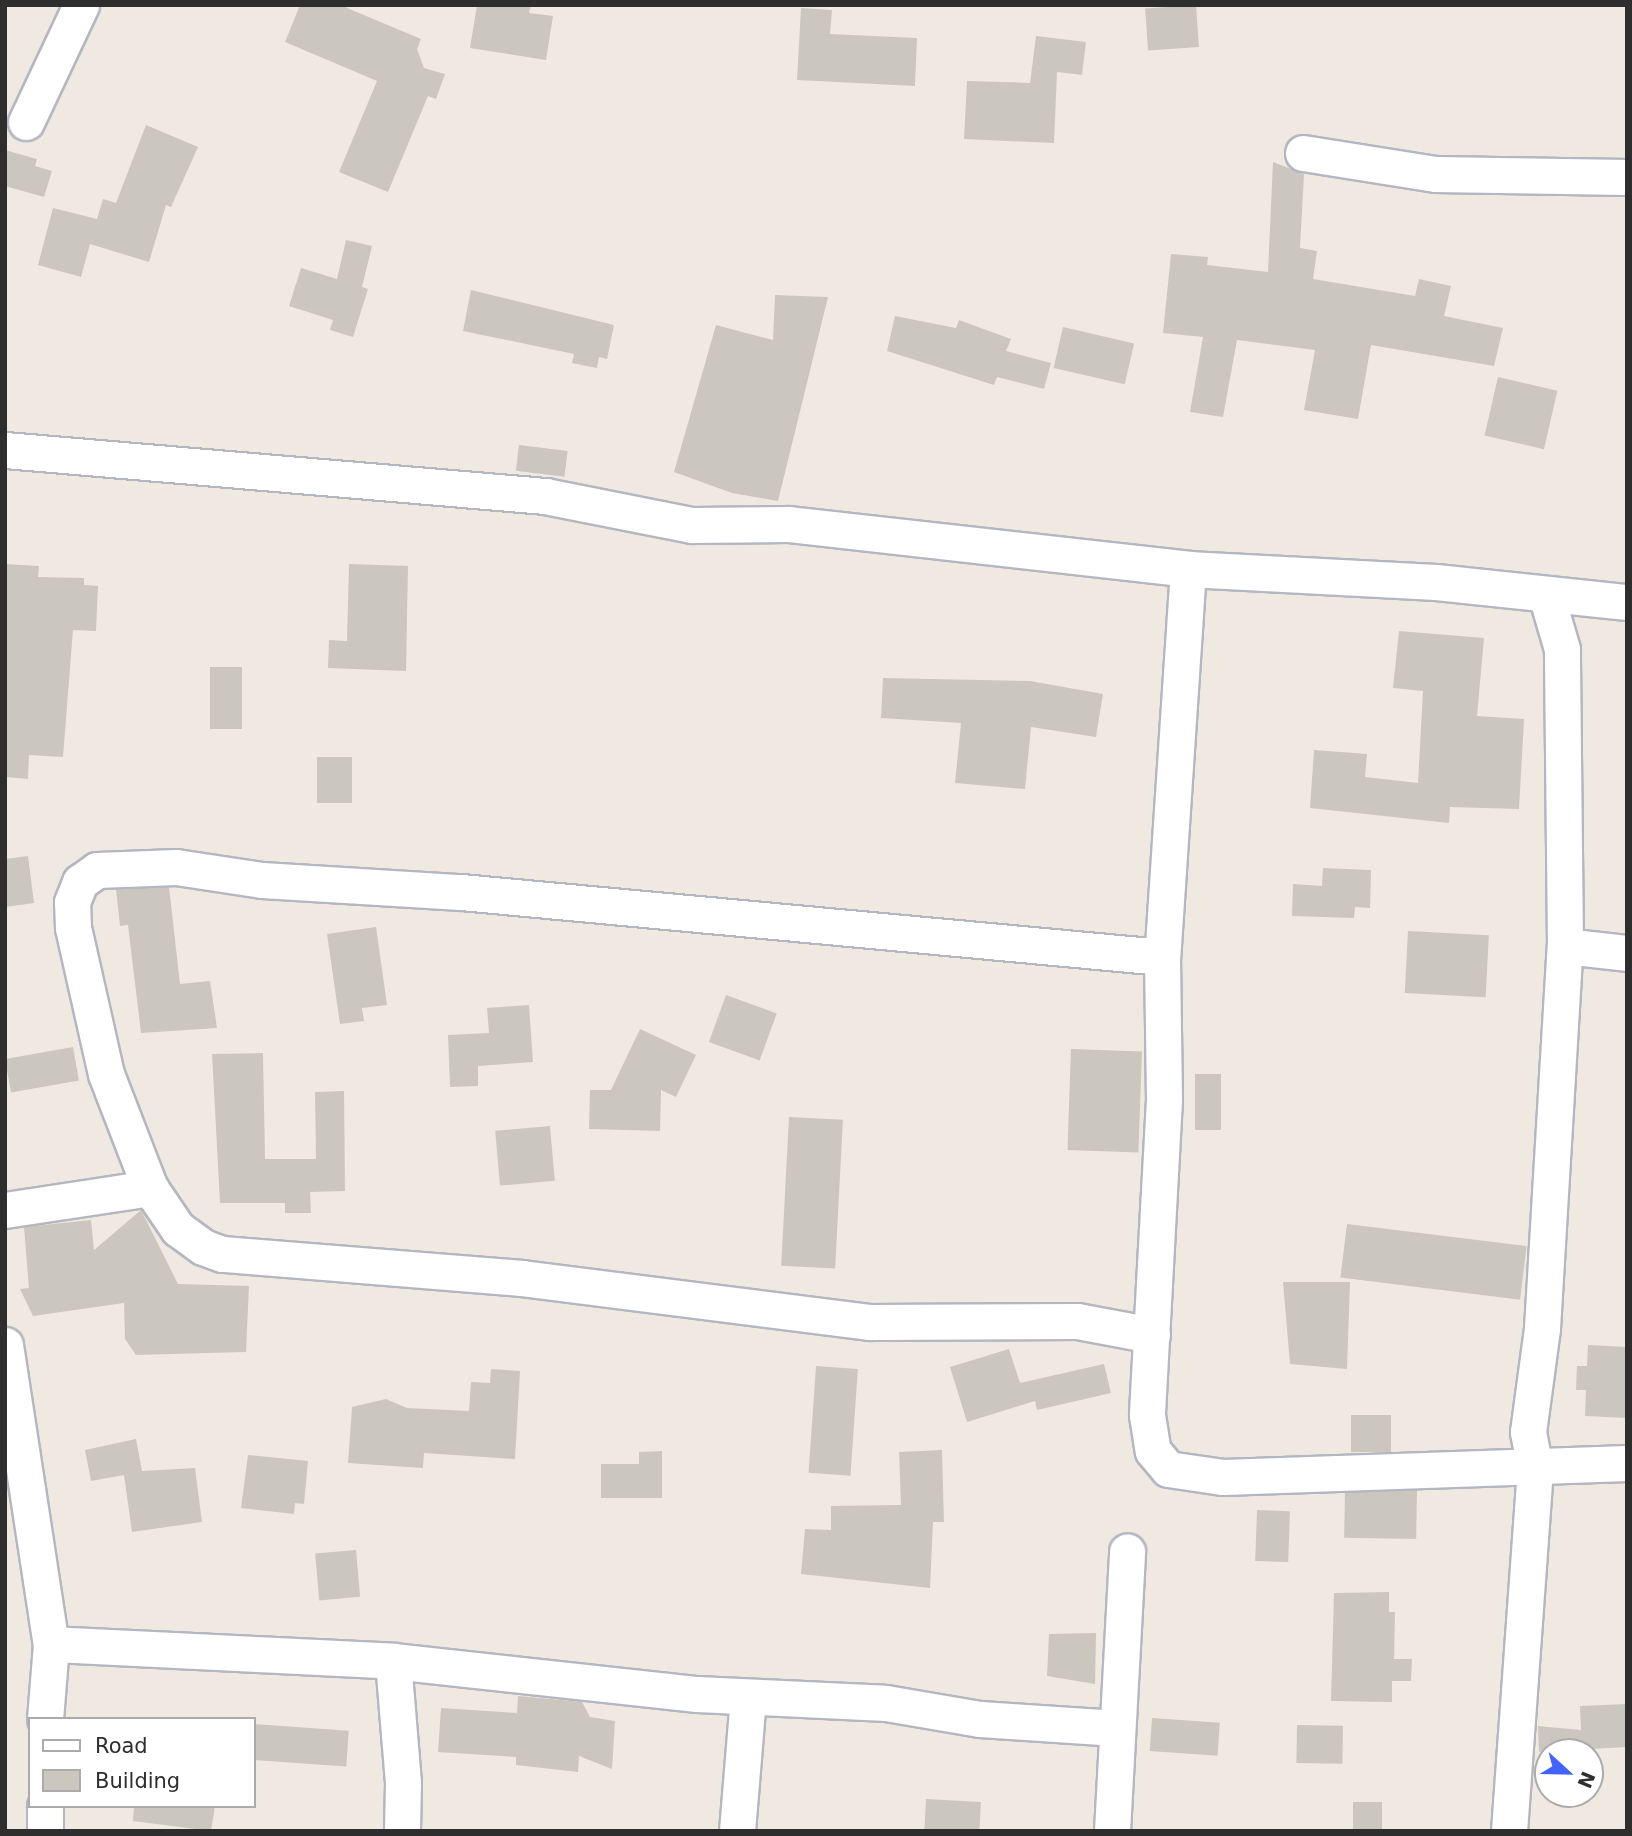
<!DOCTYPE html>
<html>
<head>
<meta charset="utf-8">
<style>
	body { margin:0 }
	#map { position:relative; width:1632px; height:1836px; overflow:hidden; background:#efe9e1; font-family:"DejaVu Sans",sans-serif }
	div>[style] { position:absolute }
	.building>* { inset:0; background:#cbc7bf; transform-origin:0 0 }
	.roads { filter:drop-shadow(2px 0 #b4b7c1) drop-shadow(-2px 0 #b4b7c1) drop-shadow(0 2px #b4b7c1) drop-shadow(0 -2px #b4b7c1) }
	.minor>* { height:35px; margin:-17.5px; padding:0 17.5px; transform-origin:17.5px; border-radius:17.5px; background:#fff }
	span { translate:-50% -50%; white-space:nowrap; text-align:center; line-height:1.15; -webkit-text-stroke:7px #fff; paint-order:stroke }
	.frame { position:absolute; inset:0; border:7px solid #2e2e2e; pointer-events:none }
	.legend { position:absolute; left:28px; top:1717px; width:228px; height:91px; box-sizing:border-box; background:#fff; border:2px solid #ababab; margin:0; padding:9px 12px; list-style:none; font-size:21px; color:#2e2e2e }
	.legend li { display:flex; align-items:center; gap:14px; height:35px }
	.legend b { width:35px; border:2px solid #ababab }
	.north { position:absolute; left:1534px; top:1738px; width:70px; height:70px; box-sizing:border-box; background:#fff; border:2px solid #ababab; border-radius:50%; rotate:112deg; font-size:19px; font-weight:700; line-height:28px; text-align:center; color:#2e2e2e }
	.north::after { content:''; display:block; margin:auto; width:24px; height:32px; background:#4264fb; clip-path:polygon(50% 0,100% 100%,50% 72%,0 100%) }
</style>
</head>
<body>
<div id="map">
	<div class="building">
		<i style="clip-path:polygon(300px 5px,340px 5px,421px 39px,417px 49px,424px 68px,445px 74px,436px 99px,428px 96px,388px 192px,339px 172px,377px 81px,285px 42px)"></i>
		<i style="clip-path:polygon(477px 5px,531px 5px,529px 13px,553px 16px,546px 60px,470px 48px)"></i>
		<i style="left:1196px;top:5px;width:42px;height:51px;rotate:86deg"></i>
		<i style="clip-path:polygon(801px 8px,832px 10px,830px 34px,917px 38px,915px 86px,797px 80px)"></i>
		<i style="clip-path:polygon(1036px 36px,1086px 42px,1082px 75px,1057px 72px,1054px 143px,964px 139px,967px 81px,1030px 83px)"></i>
		<i style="clip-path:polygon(146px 125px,198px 147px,171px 207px,166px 205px,149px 262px,90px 244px,81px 277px,38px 265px,53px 208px,97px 219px,103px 199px,116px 203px)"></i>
		<i style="clip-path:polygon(5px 150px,37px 159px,35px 166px,52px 171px,44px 197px,5px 186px)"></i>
		<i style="clip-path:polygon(1273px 162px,1304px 174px,1300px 248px,1317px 251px,1313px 279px,1415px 296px,1419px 279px,1451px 286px,1444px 316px,1503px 328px,1494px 366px,1371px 345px,1358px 419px,1304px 410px,1315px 350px,1237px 340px,1223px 417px,1190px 412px,1203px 337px,1163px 333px,1171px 254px,1208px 257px,1207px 265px,1268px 272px)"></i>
		<i style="clip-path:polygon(346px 240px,372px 246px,362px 287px,368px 289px,353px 337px,330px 330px,333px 320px,289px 306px,301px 268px,337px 279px)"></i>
		<i style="clip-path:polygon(471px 290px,614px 325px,607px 359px,599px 357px,597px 368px,572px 363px,574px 354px,463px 331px)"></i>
		<i style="clip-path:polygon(775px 295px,828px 297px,778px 501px,732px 493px,674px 472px,716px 325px,773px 340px)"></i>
		<i style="clip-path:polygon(895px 316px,956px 328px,959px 320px,1011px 339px,1006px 351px,1051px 363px,1044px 389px,997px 377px,994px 385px,887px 351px)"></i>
		<i style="left:1063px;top:327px;width:73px;height:42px;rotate:13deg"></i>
		<i style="left:1498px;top:377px;width:61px;height:60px;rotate:13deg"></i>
		<i style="left:519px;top:445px;width:49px;height:26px;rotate:7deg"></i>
		<i style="clip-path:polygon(5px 564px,39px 566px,38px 577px,84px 578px,84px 585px,98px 586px,96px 631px,73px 630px,63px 757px,29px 755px,28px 779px,5px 777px)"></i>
		<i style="clip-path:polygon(349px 564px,408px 566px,406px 671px,328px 668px,329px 640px,347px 641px)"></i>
		<i style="clip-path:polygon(1399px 631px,1484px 638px,1477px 716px,1524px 719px,1519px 809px,1450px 807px,1449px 823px,1310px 808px,1314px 750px,1367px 754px,1365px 777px,1418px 783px,1423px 691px,1393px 688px)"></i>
		<i style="left:210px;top:667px;width:32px;height:62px"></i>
		<i style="clip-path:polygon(883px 678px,1030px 681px,1103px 694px,1096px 737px,1031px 727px,1025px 789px,955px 783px,961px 723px,881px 718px)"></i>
		<i style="left:352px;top:757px;width:46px;height:35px;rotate:90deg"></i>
		<i style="clip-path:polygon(28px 856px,34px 903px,5px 907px,5px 859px)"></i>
		<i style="clip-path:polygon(1323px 868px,1371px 870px,1370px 908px,1355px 907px,1354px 918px,1292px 916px,1293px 884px,1322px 886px)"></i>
		<i style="clip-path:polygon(169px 887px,180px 984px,210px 981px,217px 1028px,141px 1033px,128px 925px,120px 926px,116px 889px)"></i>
		<i style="clip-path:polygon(376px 927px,387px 1005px,362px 1008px,364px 1021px,340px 1024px,327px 934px)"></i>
		<i style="left:1408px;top:931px;width:81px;height:62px;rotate:3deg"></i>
		<i style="left:726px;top:995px;width:54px;height:50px;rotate:20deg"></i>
		<i style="clip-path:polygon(529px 1005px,533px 1062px,478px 1066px,478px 1086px,450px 1087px,448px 1035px,489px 1033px,487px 1008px)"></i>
		<i style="clip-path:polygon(640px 1029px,696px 1055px,676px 1097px,661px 1090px,660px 1131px,589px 1129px,590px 1090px,611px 1090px)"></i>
		<i style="left:73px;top:1047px;width:34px;height:69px;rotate:80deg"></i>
		<i style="left:1071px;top:1049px;width:71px;height:101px;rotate:2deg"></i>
		<i style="clip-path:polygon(263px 1053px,265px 1159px,316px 1159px,315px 1092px,344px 1091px,345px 1191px,310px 1192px,311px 1213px,285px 1213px,285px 1203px,220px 1203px,212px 1054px)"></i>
		<i style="left:1195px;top:1074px;width:26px;height:56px"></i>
		<i style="left:789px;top:1117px;width:54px;height:149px;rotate:3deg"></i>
		<i style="left:550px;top:1126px;width:55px;height:55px;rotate:85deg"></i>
		<i style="clip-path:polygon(141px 1210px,178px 1284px,249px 1286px,246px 1352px,136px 1355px,125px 1339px,124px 1303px,33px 1316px,20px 1289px,29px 1288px,24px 1227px,91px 1220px,94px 1250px)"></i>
		<i style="left:1347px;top:1224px;width:181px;height:54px;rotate:7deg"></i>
		<i style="clip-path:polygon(1283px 1282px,1350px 1282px,1347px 1369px,1290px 1364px)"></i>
		<i style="clip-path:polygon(1588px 1345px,1627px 1347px,1627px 1418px,1585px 1416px,1586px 1390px,1576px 1390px,1577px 1366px,1587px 1366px)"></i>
		<i style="clip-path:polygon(1009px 1349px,1020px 1383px,1104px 1364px,1111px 1393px,1037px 1410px,1035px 1401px,967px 1422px,950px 1367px)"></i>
		<i style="left:816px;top:1366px;width:42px;height:107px;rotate:4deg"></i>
		<i style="clip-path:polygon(491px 1369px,520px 1371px,515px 1459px,424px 1453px,423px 1468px,348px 1463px,352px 1407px,386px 1399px,407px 1408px,469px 1411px,471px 1382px,490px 1383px)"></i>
		<i style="left:1351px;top:1415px;width:40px;height:37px"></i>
		<i style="clip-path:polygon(136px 1439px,142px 1471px,195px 1468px,202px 1522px,132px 1532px,124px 1475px,91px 1481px,85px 1450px)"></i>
		<i style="clip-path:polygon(942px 1450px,944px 1522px,933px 1522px,930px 1588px,801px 1574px,805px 1529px,831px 1530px,831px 1506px,901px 1505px,899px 1452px)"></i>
		<i style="clip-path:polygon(662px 1451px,662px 1498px,601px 1498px,601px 1464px,639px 1464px,639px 1452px)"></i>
		<i style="clip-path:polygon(248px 1455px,308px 1461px,304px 1504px,295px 1503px,294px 1514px,241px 1508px)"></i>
		<i style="left:1417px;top:1490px;width:49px;height:72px;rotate:91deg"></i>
		<i style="left:1257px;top:1510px;width:33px;height:51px;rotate:2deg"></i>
		<i style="left:356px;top:1550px;width:47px;height:41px;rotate:85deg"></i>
		<i style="clip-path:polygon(1389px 1592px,1389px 1612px,1395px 1612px,1394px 1659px,1412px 1659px,1411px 1681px,1392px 1681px,1392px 1702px,1331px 1701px,1334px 1593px)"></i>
		<i style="clip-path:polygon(1096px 1633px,1095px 1684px,1047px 1676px,1049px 1634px)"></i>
		<i style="clip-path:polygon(518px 1696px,582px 1702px,590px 1717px,615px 1721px,612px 1769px,579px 1756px,578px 1772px,516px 1765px,516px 1757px,438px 1752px,441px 1708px,517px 1713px)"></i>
		<i style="clip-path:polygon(1627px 1704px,1627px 1747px,1539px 1752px,1538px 1726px,1581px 1730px,1580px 1706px)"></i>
		<i style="left:1152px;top:1718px;width:68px;height:33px;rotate:4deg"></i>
		<i style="left:254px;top:1724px;width:95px;height:36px;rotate:4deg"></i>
		<i style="left:1297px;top:1725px;width:46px;height:38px;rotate:1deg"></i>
		<i style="left:926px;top:1799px;width:55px;height:32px;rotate:3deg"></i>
		<i style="left:1353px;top:1802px;width:29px;height:29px"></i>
		<i style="clip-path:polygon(134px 1806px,215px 1806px,211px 1831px,133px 1821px)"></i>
	</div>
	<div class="roads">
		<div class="minor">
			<i style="left:26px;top:122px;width:129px;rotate:-64.8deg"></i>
			<i style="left:1303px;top:153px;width:134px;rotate:9deg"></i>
			<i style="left:1435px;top:174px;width:192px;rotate:0.9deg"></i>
			<i style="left:5px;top:450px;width:542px;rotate:4.87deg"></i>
			<i style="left:545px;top:496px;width:150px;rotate:11.2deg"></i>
			<i style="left:692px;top:525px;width:97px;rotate:-0.6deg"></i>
			<i style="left:789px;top:524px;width:402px;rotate:6.4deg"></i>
			<i style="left:1188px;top:569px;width:248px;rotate:3deg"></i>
			<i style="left:1436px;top:582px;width:192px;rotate:6deg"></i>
			<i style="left:1188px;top:569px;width:389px;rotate:93.8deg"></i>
			<i style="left:1162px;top:957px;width:142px;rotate:89.2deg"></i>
			<i style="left:1164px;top:1099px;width:316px;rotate:93.1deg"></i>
			<i style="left:1147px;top:1415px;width:36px;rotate:81deg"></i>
			<i style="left:1153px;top:1451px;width:23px;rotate:50deg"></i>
			<i style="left:1168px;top:1469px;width:56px;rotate:8.3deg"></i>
			<i style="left:1223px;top:1477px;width:404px;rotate:-2deg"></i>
			<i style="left:1565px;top:946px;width:62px;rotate:6.4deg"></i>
			<i style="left:5px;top:1210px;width:147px;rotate:-8.6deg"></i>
			<i style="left:1152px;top:1335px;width:76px;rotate:-169.4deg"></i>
			<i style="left:1077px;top:1321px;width:208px;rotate:179.7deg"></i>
			<i style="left:869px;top:1322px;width:350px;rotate:-172.8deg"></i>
			<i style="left:522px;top:1278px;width:301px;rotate:-175.4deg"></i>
			<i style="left:222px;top:1254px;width:20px;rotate:-160deg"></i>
			<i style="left:203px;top:1247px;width:31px;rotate:-144deg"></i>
			<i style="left:178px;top:1229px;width:50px;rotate:-124.3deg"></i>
			<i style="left:150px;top:1188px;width:122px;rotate:-111.1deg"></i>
			<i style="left:106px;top:1074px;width:150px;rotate:-102.7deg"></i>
			<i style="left:73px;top:928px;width:26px;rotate:-92deg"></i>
			<i style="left:72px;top:902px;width:22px;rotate:-68deg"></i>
			<i style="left:80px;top:882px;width:21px;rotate:-35deg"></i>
			<i style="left:97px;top:870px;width:79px;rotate:-2.2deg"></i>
			<i style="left:176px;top:867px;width:87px;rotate:8.6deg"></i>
			<i style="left:262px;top:880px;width:199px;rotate:3.5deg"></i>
			<i style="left:461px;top:892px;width:704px;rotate:5.3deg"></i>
			<i style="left:5px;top:1345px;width:303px;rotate:81.3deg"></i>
			<i style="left:51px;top:1644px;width:342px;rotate:2.8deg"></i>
			<i style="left:393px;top:1661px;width:306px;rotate:6.2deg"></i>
			<i style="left:697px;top:1694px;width:189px;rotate:2.7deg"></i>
			<i style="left:886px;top:1703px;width:95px;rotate:9.7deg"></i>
			<i style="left:980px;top:1719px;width:137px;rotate:3.8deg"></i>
			<i style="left:393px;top:1661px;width:122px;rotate:85.3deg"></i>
			<i style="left:403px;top:1783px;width:48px;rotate:91.2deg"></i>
			<i style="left:45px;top:1719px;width:75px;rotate:-85.4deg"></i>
			<i style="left:45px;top:1831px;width:25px;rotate:-90deg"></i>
			<i style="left:737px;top:1831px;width:134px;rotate:-85.3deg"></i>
			<i style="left:1112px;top:1831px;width:280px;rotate:-86.9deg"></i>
			<i style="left:1509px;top:1831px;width:364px;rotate:-85.9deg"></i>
			<i style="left:1535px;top:1468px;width:37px;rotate:-101deg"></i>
			<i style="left:1528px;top:1432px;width:105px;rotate:-82.3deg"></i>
			<i style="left:1542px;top:1328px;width:383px;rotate:-86.6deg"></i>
			<i style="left:1565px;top:946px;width:297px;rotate:-90.6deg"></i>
			<i style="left:1562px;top:649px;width:53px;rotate:-106.4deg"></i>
		</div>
	</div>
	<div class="frame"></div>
	<ul class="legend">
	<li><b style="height:9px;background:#fff"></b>Road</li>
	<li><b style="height:19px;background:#cbc7bf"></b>Building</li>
	</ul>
	<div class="north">N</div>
</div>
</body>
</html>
